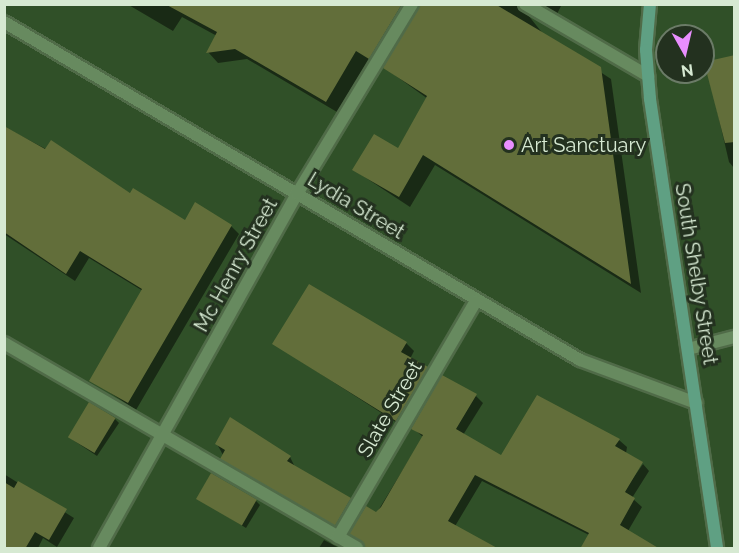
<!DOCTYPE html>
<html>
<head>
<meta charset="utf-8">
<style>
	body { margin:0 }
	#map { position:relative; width:739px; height:553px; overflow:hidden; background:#305028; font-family:Raleway,sans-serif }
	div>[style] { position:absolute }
	.shadow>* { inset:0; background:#0007 }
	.building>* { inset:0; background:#626e3a; transform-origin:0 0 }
	.roads { filter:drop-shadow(2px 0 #506b48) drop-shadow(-2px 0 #506b48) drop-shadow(0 2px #506b48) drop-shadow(0 -2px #506b48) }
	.service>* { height:12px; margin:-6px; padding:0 6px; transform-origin:6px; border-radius:6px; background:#678a5f }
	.minor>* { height:12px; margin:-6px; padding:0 6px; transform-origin:6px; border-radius:6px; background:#678a5f }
	.secondary>* { height:12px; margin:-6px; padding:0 6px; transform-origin:6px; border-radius:6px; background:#5fa083 }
	.dots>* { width:16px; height:16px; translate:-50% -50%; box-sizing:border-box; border:3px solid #23311f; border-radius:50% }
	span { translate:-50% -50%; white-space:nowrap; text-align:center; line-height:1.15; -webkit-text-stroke:6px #23311f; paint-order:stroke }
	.poi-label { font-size:20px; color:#d6e9d2 }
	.left { translate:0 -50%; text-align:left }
	.street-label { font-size:20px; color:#d6e9d2 }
	.frame { position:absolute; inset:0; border:6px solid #d6e9d2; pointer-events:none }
	.north { position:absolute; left:655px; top:24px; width:60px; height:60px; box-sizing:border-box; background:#23311f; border:2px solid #6b7b67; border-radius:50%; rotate:172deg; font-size:16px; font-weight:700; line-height:24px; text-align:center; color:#d6e9d2 }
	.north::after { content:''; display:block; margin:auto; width:21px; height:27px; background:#e98efe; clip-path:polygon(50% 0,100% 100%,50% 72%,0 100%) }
</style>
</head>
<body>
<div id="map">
	<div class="shadow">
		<i style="clip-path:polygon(127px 4px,562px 4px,556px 16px,537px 6px,528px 15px,544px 35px,611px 79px,641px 293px,435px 165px,410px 207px,354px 170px,398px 150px,428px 99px,385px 68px,420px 9px,380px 69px,368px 61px,337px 112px,247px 59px,218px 63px,208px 52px,217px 36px,182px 17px,173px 31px)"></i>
		<i style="clip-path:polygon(734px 60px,734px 168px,729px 162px,706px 63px)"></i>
		<i style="clip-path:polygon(4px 127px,185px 222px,231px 226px,239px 234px,136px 410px,91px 380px,143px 291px,89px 258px,75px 281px,4px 234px)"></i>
		<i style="clip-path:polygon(406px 343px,414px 351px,410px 359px,435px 376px,405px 428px,274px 344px)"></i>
		<i style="clip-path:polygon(476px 396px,483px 403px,463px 435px,501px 457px,538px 397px,619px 440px,627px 447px,619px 498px,643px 464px,649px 471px,632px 498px,642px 507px,628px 531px,589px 535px,482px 481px,442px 548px,376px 514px,423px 437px,413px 428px)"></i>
		<i style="clip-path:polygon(115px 419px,119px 423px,97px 456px,73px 440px)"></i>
		<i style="clip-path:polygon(217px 444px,290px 457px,295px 467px,357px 506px,342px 532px,229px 466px)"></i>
		<i style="clip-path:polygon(4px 474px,74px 518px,57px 547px,43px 538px,38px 548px,4px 548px)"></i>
		<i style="clip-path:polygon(198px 498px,256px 501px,260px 505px,246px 528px)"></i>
		<i style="clip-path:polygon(324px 540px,339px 548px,319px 548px)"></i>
	</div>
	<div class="building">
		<i style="clip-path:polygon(165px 4px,402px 4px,369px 59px,356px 51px,326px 102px,235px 49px,206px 53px,217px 32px)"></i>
		<i style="clip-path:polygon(420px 4px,495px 4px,601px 67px,631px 284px,423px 155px,399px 197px,352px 170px,374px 134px,398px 148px,427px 96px,383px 68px)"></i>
		<i style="clip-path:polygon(735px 55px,735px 142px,725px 143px,704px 62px)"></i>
		<i style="clip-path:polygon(4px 126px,45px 149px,51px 140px,130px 193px,133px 188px,185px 220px,195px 202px,232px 225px,128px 403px,89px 381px,142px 289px,80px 251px,66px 274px,4px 232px)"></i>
		<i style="clip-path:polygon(309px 284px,407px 342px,401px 352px,428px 367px,396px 421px,272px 344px)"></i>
		<i style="clip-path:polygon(442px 375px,477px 394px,456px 429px,501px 455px,537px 395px,620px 439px,615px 446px,643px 462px,625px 492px,635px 498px,620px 525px,660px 549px,580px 549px,589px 533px,475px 475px,448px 521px,499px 549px,365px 549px,349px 534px,366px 506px,376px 512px,381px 507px,423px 435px,411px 429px)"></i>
		<i style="left:89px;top:402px;width:31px;height:41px;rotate:31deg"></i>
		<i style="clip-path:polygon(230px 417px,291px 456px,287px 461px,351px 498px,335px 526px,220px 459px,225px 450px,215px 444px)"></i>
		<i style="left:211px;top:473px;width:53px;height:30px;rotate:30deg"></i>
		<i style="clip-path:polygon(18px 481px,67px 509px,49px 540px,35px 532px,25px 549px,4px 549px,4px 482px,14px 488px)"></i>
	</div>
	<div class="roads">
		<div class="service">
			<i style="left:525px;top:4px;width:143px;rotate:30.3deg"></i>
			<i style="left:4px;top:343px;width:408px;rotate:30.1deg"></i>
			<i style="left:688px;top:349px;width:48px;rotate:-14.6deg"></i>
		</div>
		<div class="minor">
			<i style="left:4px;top:22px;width:668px;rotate:30.4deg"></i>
			<i style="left:580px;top:360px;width:124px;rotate:20.3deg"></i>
			<i style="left:338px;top:537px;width:273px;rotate:-59.7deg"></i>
			<i style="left:99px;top:548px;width:406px;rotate:-60.8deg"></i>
			<i style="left:297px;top:194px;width:222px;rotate:-58.8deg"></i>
		</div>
		<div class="secondary">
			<i style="left:650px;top:4px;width:46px;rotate:95deg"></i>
			<i style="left:646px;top:50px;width:49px;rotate:85.3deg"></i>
			<i style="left:650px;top:99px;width:454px;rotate:81.5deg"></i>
		</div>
	</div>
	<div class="dots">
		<i style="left:509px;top:145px;background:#e98efe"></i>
	</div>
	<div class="poi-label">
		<span class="left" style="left:521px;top:145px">Art Sanctuary</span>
	</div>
	<div class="street-label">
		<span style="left:356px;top:206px;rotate:31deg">Lydia Street</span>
		<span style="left:236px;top:265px;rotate:-61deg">Mc Henry Street</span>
		<span style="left:696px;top:274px;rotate:81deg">South Shelby Street</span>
		<span style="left:390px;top:409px;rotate:-60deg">Slate Street</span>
	</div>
	<div class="frame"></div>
	<div class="north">N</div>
</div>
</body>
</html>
